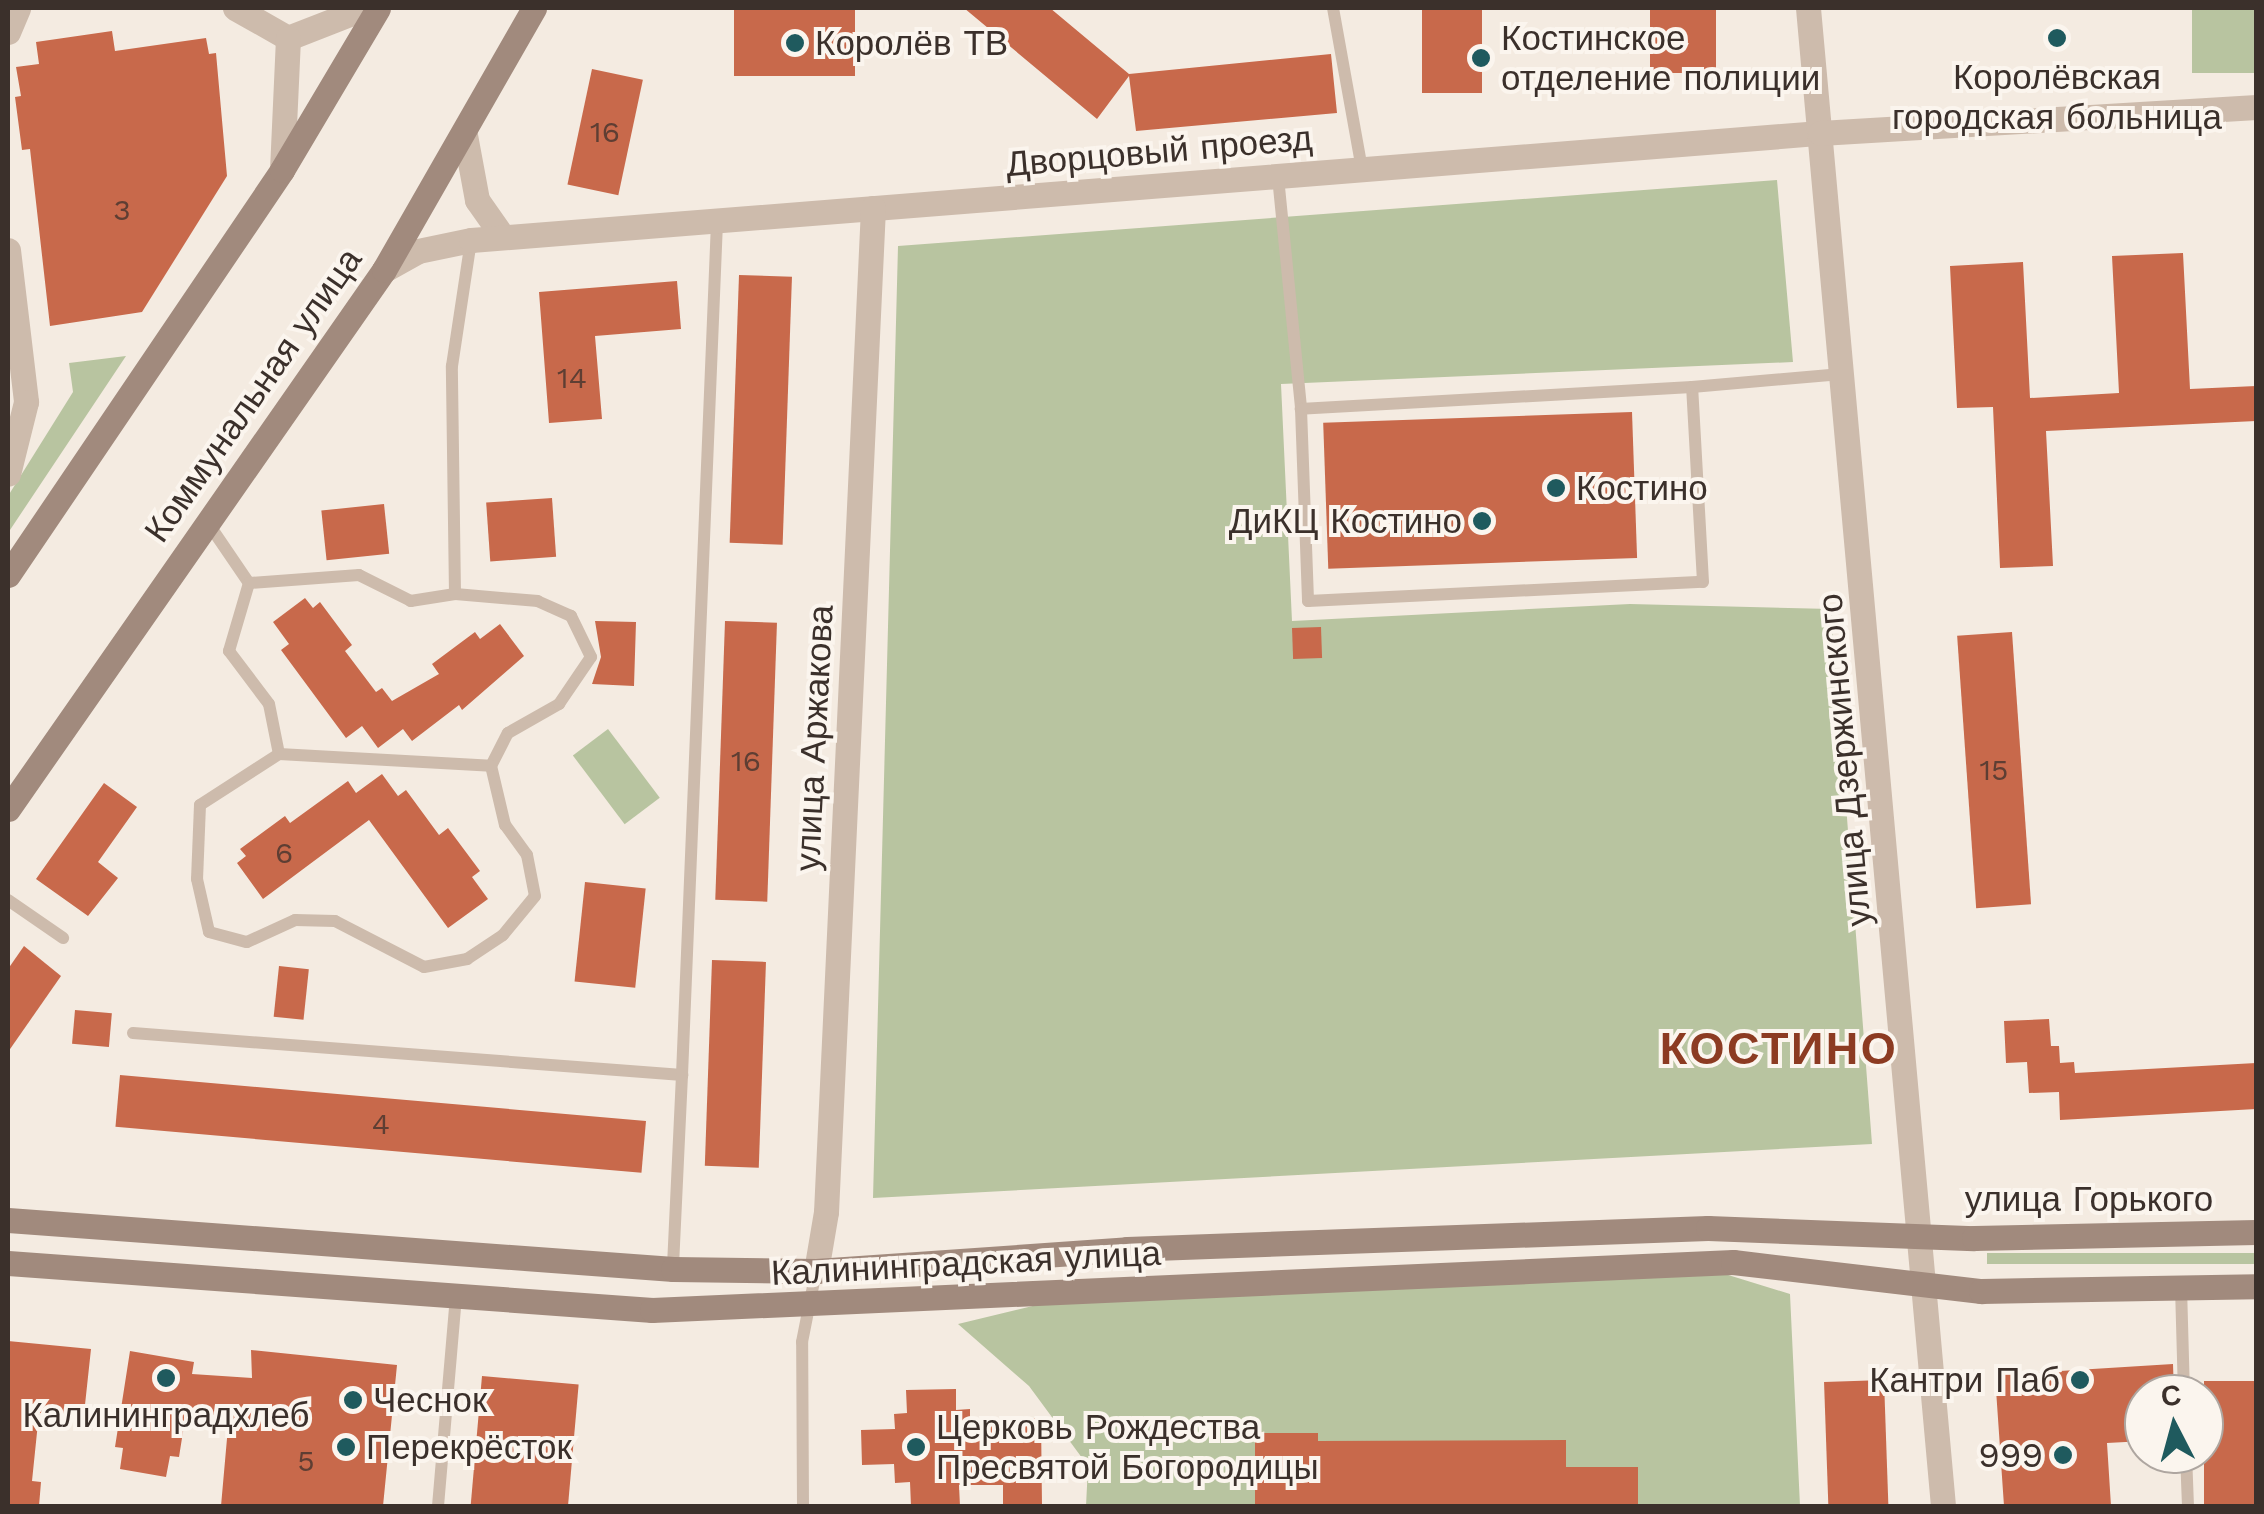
<!DOCTYPE html>
<html>
<head>
<meta charset="utf-8">
<style>
	body { margin:0 }
	#map { position:relative; width:2264px; height:1514px; overflow:hidden; background:#f4ebe1; font-family:"Work Sans",sans-serif }
	div>[style] { position:absolute }
	.green>* { inset:0; background:#b8c4a0; transform-origin:0 0 }
	.building>* { inset:0; background:#c8694b; transform-origin:0 0 }
	.service>* { height:12px; margin:-6px; padding:0 6px; transform-origin:6px; border-radius:6px; background:#cdbbac }
	.minor>* { height:25px; margin:-12.5px; padding:0 12.5px; transform-origin:12.5px; border-radius:12.5px; background:#cdbbac }
	.tertiary>* { height:25px; margin:-12.5px; padding:0 12.5px; transform-origin:12.5px; border-radius:12.5px; background:#cdbbac }
	.secondary>* { height:25px; margin:-12.5px; padding:0 12.5px; transform-origin:12.5px; border-radius:12.5px; background:#a18a7d }
	.dots>* { width:28px; height:28px; translate:-50% -50%; box-sizing:border-box; border:5px solid #fbf5ee; border-radius:50% }
	span { translate:-50% -50%; white-space:nowrap; text-align:center; line-height:1.15; -webkit-text-stroke:8px #fbf5ee; paint-order:stroke }
	.number-label { font-size:30px; color:#5e3e33 }
	.number-label span { -webkit-text-stroke-width:0 }
	.poi-label { font-size:35px; color:#3b302b }
	.left { translate:0 -50%; text-align:left }
	.right { translate:-100% -50%; text-align:right }
	.street-label { font-size:35px; color:#3b302b }
	.district-label { font-size:45px; color:#8c3b22; font-weight:700; letter-spacing:2.5px }
	.frame { position:absolute; inset:0; border:10px solid #3b302b; pointer-events:none }
	.north { position:absolute; left:2124px; top:1374px; width:100px; height:100px; box-sizing:border-box; background:#fbf5ee; border:2px solid #aea6a0; border-radius:50%; rotate:354deg; font-size:28px; font-weight:700; line-height:40px; text-align:center; color:#3b302b }
	.north::after { content:''; display:block; margin:auto; width:35px; height:45px; background:#1f5a5e; clip-path:polygon(50% 0,100% 100%,50% 72%,0 100%) }
</style>
</head>
<body>
<div id="map">
	<div class="green">
		<i style="left:2192px;top:8px;width:64px;height:65px"></i>
		<i style="clip-path:polygon(1777px 180px,1793px 362px,1281px 384px,1292px 621px,1630px 604px,1831px 609px,1872px 1144px,873px 1198px,898px 246px)"></i>
		<i style="clip-path:polygon(126px 356px,8px 533px,8px 496px,73px 392px,69px 363px)"></i>
		<i style="left:608px;top:729px;width:86px;height:44px;rotate:53deg"></i>
		<i style="left:2256px;top:1253px;width:11px;height:269px;rotate:90deg"></i>
		<i style="clip-path:polygon(1725px 1274px,1790px 1294px,1800px 1506px,1086px 1506px,1088px 1466px,1029px 1386px,958px 1324px,1041px 1304px)"></i>
	</div>
	<div class="building">
		<i style="clip-path:polygon(964px 8px,1050px 8px,1129px 74px,1331px 54px,1337px 113px,1136px 131px,1129px 76px,1097px 119px)"></i>
		<i style="left:1422px;top:8px;width:60px;height:85px"></i>
		<i style="left:1650px;top:8px;width:66px;height:65px"></i>
		<i style="left:734px;top:9px;width:121px;height:67px"></i>
		<i style="clip-path:polygon(112px 31px,115px 51px,206px 38px,209px 54px,216px 53px,227px 176px,142px 312px,50px 326px,30px 149px,22px 150px,15px 97px,21px 96px,16px 67px,39px 64px,36px 42px)"></i>
		<i style="left:592px;top:69px;width:52px;height:118px;rotate:12deg"></i>
		<i style="clip-path:polygon(2183px 253px,2190px 389px,2256px 386px,2256px 421px,2046px 431px,2053px 566px,2000px 568px,1993px 407px,1957px 408px,1950px 266px,2023px 262px,2030px 398px,2119px 393px,2112px 256px)"></i>
		<i style="left:739px;top:275px;width:53px;height:268px;rotate:2deg"></i>
		<i style="clip-path:polygon(677px 281px,681px 329px,595px 336px,602px 419px,549px 423px,539px 292px)"></i>
		<i style="left:1632px;top:412px;width:146px;height:309px;rotate:88deg"></i>
		<i style="left:552px;top:498px;width:59px;height:66px;rotate:86deg"></i>
		<i style="left:384px;top:504px;width:50px;height:63px;rotate:84deg"></i>
		<i style="clip-path:polygon(305px 598px,313px 608px,320px 602px,352px 645px,345px 651px,376px 692px,382px 688px,392px 701px,439px 674px,432px 664px,475px 632px,480px 639px,500px 624px,524px 656px,462px 710px,459px 705px,412px 741px,403px 729px,378px 748px,362px 726px,346px 738px,281px 650px,289px 644px,273px 622px)"></i>
		<i style="clip-path:polygon(595px 621px,636px 622px,634px 686px,592px 684px,601px 657px)"></i>
		<i style="left:725px;top:621px;width:52px;height:279px;rotate:2deg"></i>
		<i style="left:1321px;top:627px;width:31px;height:29px;rotate:88deg"></i>
		<i style="left:2012px;top:632px;width:273px;height:55px;rotate:86deg"></i>
		<i style="clip-path:polygon(382px 774px,398px 796px,406px 790px,439px 835px,448px 828px,480px 871px,472px 877px,488px 899px,448px 928px,369px 820px,263px 899px,237px 863px,246px 856px,240px 849px,285px 816px,290px 823px,348px 781px,356px 793px)"></i>
		<i style="clip-path:polygon(104px 783px,137px 807px,98px 862px,118px 878px,88px 916px,36px 879px)"></i>
		<i style="left:585px;top:882px;width:61px;height:100px;rotate:6deg"></i>
		<i style="clip-path:polygon(24px 946px,61px 976px,8px 1052px,8px 969px)"></i>
		<i style="left:712px;top:960px;width:54px;height:206px;rotate:2deg"></i>
		<i style="left:279px;top:966px;width:30px;height:51px;rotate:6deg"></i>
		<i style="left:75px;top:1010px;width:37px;height:34px;rotate:5deg"></i>
		<i style="clip-path:polygon(2049px 1019px,2051px 1046px,2059px 1046px,2060px 1063px,2074px 1062px,2075px 1073px,2256px 1063px,2256px 1109px,2060px 1120px,2059px 1092px,2029px 1093px,2027px 1062px,2006px 1063px,2004px 1021px)"></i>
		<i style="left:120px;top:1075px;width:528px;height:52px;rotate:5deg"></i>
		<i style="clip-path:polygon(8px 1341px,91px 1349px,84px 1414px,39px 1413px,32px 1481px,41px 1482px,39px 1506px,8px 1506px)"></i>
		<i style="clip-path:polygon(251px 1350px,397px 1365px,383px 1506px,221px 1506px,229px 1416px,186px 1413px,179px 1457px,170px 1456px,166px 1477px,120px 1469px,123px 1448px,115px 1447px,130px 1351px,194px 1362px,192px 1374px,252px 1378px)"></i>
		<i style="clip-path:polygon(2173px 1364px,2174px 1394px,2144px 1394px,2144px 1441px,2107px 1443px,2111px 1506px,2004px 1506px,1995px 1375px)"></i>
		<i style="left:482px;top:1376px;width:97px;height:131px;rotate:5deg"></i>
		<i style="left:1884px;top:1380px;width:126px;height:60px;rotate:88deg"></i>
		<i style="left:2256px;top:1381px;width:125px;height:52px;rotate:90deg"></i>
		<i style="clip-path:polygon(956px 1389px,956px 1410px,970px 1409px,970px 1419px,1041px 1418px,1042px 1506px,1003px 1506px,1003px 1485px,959px 1485px,960px 1506px,911px 1506px,910px 1482px,895px 1483px,894px 1464px,862px 1465px,861px 1430px,895px 1429px,894px 1414px,907px 1413px,906px 1390px)"></i>
		<i style="clip-path:polygon(1255px 1433px,1318px 1433px,1318px 1441px,1566px 1440px,1566px 1467px,1638px 1467px,1638px 1506px,1255px 1506px)"></i>
	</div>
	<div class="service">
		<i style="left:1333px;top:8px;width:164px;rotate:79.8deg"></i>
		<i style="left:1278px;top:177px;width:233px;rotate:84.3deg"></i>
		<i style="left:1692px;top:387px;width:392px;rotate:176.8deg"></i>
		<i style="left:1301px;top:409px;width:192px;rotate:87.9deg"></i>
		<i style="left:1308px;top:601px;width:395px;rotate:-2.8deg"></i>
		<i style="left:1703px;top:582px;width:195px;rotate:-93.2deg"></i>
		<i style="left:1692px;top:387px;width:150px;rotate:-5deg"></i>
		<i style="left:208px;top:523px;width:73px;rotate:55.7deg"></i>
		<i style="left:249px;top:583px;width:71px;rotate:106.4deg"></i>
		<i style="left:229px;top:651px;width:66px;rotate:53deg"></i>
		<i style="left:269px;top:704px;width:51px;rotate:78.7deg"></i>
		<i style="left:279px;top:754px;width:94px;rotate:147.2deg"></i>
		<i style="left:200px;top:805px;width:74px;rotate:92.3deg"></i>
		<i style="left:197px;top:879px;width:54px;rotate:77.2deg"></i>
		<i style="left:209px;top:932px;width:39px;rotate:15deg"></i>
		<i style="left:247px;top:942px;width:53px;rotate:-24.6deg"></i>
		<i style="left:295px;top:920px;width:40px;rotate:1.4deg"></i>
		<i style="left:335px;top:921px;width:100px;rotate:27.3deg"></i>
		<i style="left:424px;top:967px;width:44px;rotate:-10.5deg"></i>
		<i style="left:467px;top:959px;width:43px;rotate:-33.7deg"></i>
		<i style="left:503px;top:935px;width:50px;rotate:-50.6deg"></i>
		<i style="left:535px;top:896px;width:42px;rotate:-101deg"></i>
		<i style="left:527px;top:855px;width:37px;rotate:-126deg"></i>
		<i style="left:505px;top:825px;width:61px;rotate:-103.3deg"></i>
		<i style="left:491px;top:766px;width:37px;rotate:-63deg"></i>
		<i style="left:508px;top:733px;width:59px;rotate:-29.6deg"></i>
		<i style="left:559px;top:704px;width:57px;rotate:-55.8deg"></i>
		<i style="left:591px;top:657px;width:46px;rotate:-116deg"></i>
		<i style="left:571px;top:616px;width:36px;rotate:-156deg"></i>
		<i style="left:538px;top:601px;width:83px;rotate:-175.2deg"></i>
		<i style="left:455px;top:594px;width:45px;rotate:171deg"></i>
		<i style="left:411px;top:601px;width:58px;rotate:-153.4deg"></i>
		<i style="left:359px;top:575px;width:110px;rotate:175.8deg"></i>
		<i style="left:455px;top:594px;width:228px;rotate:-90.8deg"></i>
		<i style="left:452px;top:366px;width:127px;rotate:-81.4deg"></i>
		<i style="left:279px;top:754px;width:212px;rotate:3.2deg"></i>
		<i style="left:8px;top:900px;width:67px;rotate:34.6deg"></i>
		<i style="left:133px;top:1033px;width:551px;rotate:4.37deg"></i>
		<i style="left:682px;top:1075px;width:194px;rotate:92.7deg"></i>
		<i style="left:682px;top:1075px;width:855px;rotate:-87.65deg"></i>
		<i style="left:2181px;top:1287px;width:107px;rotate:88.4deg"></i>
		<i style="left:2186px;top:1454px;width:52px;rotate:87.8deg"></i>
		<i style="left:438px;top:1506px;width:210px;rotate:-85.1deg"></i>
		<i style="left:803px;top:1506px;width:164px;rotate:-90.3deg"></i>
		<i style="left:802px;top:1342px;width:72px;rotate:-78.8deg"></i>
	</div>
	<div class="minor">
		<i style="left:235px;top:8px;width:61px;rotate:29.5deg"></i>
		<i style="left:288px;top:38px;width:83px;rotate:-21.3deg"></i>
		<i style="left:8px;top:32px;width:26px;rotate:-67deg"></i>
		<i style="left:465px;top:135px;width:66px;rotate:79.5deg"></i>
		<i style="left:477px;top:200px;width:45px;rotate:54.9deg"></i>
		<i style="left:282px;top:170px;width:132px;rotate:-87.4deg"></i>
		<i style="left:8px;top:250px;width:153px;rotate:83.2deg"></i>
		<i style="left:26px;top:402px;width:74px;rotate:104deg"></i>
		<i style="left:384px;top:270px;width:39px;rotate:-29deg"></i>
		<i style="left:418px;top:251px;width:54px;rotate:-11.7deg"></i>
		<i style="left:471px;top:240px;width:1353px;rotate:-4.54deg"></i>
		<i style="left:816px;top:1271px;width:60px;rotate:-80.4deg"></i>
		<i style="left:826px;top:1212px;width:1005px;rotate:-87.32deg"></i>
	</div>
	<div class="tertiary">
		<i style="left:1808px;top:8px;width:1504px;rotate:84.85deg"></i>
		<i style="left:1820px;top:133px;width:437px;rotate:-3.4deg"></i>
	</div>
	<div class="secondary">
		<i style="left:8px;top:575px;width:489px;rotate:-55.9deg"></i>
		<i style="left:282px;top:170px;width:188px;rotate:-59.3deg"></i>
		<i style="left:8px;top:809px;width:657px;rotate:-55.1deg"></i>
		<i style="left:384px;top:270px;width:302px;rotate:-60.2deg"></i>
		<i style="left:8px;top:1220px;width:667px;rotate:4.21deg"></i>
		<i style="left:673px;top:1269px;width:143px;rotate:0.8deg"></i>
		<i style="left:816px;top:1271px;width:312px;rotate:-4deg"></i>
		<i style="left:1127px;top:1249px;width:581px;rotate:-2.07deg"></i>
		<i style="left:1708px;top:1228px;width:266px;rotate:2.2deg"></i>
		<i style="left:1974px;top:1238px;width:282px;rotate:-1.2deg"></i>
		<i style="left:8px;top:1263px;width:646px;rotate:4.17deg"></i>
		<i style="left:652px;top:1310px;width:1082px;rotate:-2.54deg"></i>
		<i style="left:1733px;top:1262px;width:250px;rotate:6.7deg"></i>
		<i style="left:1981px;top:1291px;width:275px;rotate:-1deg"></i>
	</div>
	<div class="dots">
		<i style="left:2057px;top:38px;background:#1f5a5e"></i>
		<i style="left:795px;top:43px;background:#1f5a5e"></i>
		<i style="left:1481px;top:58px;background:#1f5a5e"></i>
		<i style="left:1556px;top:488px;background:#1f5a5e"></i>
		<i style="left:1482px;top:521px;background:#1f5a5e"></i>
		<i style="left:166px;top:1378px;background:#1f5a5e"></i>
		<i style="left:2080px;top:1380px;background:#1f5a5e"></i>
		<i style="left:353px;top:1400px;background:#1f5a5e"></i>
		<i style="left:346px;top:1447px;background:#1f5a5e"></i>
		<i style="left:916px;top:1447px;background:#1f5a5e"></i>
		<i style="left:2063px;top:1455px;background:#1f5a5e"></i>
	</div>
	<div class="number-label">
		<span style="left:605px;top:132px">16</span>
		<span style="left:122px;top:210px">3</span>
		<span style="left:572px;top:378px">14</span>
		<span style="left:746px;top:761px">16</span>
		<span style="left:1994px;top:770px">15</span>
		<span style="left:284px;top:853px">6</span>
		<span style="left:381px;top:1124px">4</span>
		<span style="left:306px;top:1461px">5</span>
	</div>
	<div class="poi-label">
		<span class="left" style="left:1501px;top:58px">Костинское<br>отделение полиции</span>
		<span class="left" style="left:815px;top:43px">Королёв ТВ</span>
		<span style="left:2057px;top:97px">Королёвская<br>городская больница</span>
		<span class="left" style="left:1576px;top:488px">Костино</span>
		<span class="right" style="left:1462px;top:521px">ДиКЦ Костино</span>
		<span class="right" style="left:2060px;top:1380px">Кантри Паб</span>
		<span class="left" style="left:373px;top:1400px">Чеснок</span>
		<span style="left:166px;top:1415px">Калининградхлеб</span>
		<span class="left" style="left:936px;top:1447px">Церковь Рождества<br>Пресвятой Богородицы</span>
		<span class="left" style="left:366px;top:1447px">Перекрёсток</span>
		<span class="right" style="left:2043px;top:1455px">999</span>
	</div>
	<div class="street-label">
		<span style="left:1159px;top:151px;rotate:-5deg">Дворцовый проезд</span>
		<span style="left:253px;top:395px;rotate:-55deg">Коммунальная улица</span>
		<span style="left:814px;top:738px;rotate:-87deg">улица Аржакова</span>
		<span style="left:1844px;top:760px;rotate:-95deg">улица Дзержинского</span>
		<span style="left:2089px;top:1199px">улица Горького</span>
		<span style="left:966px;top:1263px;rotate:-3deg">Калининградская улица</span>
	</div>
	<div class="district-label">
		<span style="left:1779px;top:1049px">КОСТИНО</span>
	</div>
	<div class="frame"></div>
	<div class="north">С</div>
</div>
</body>
</html>
